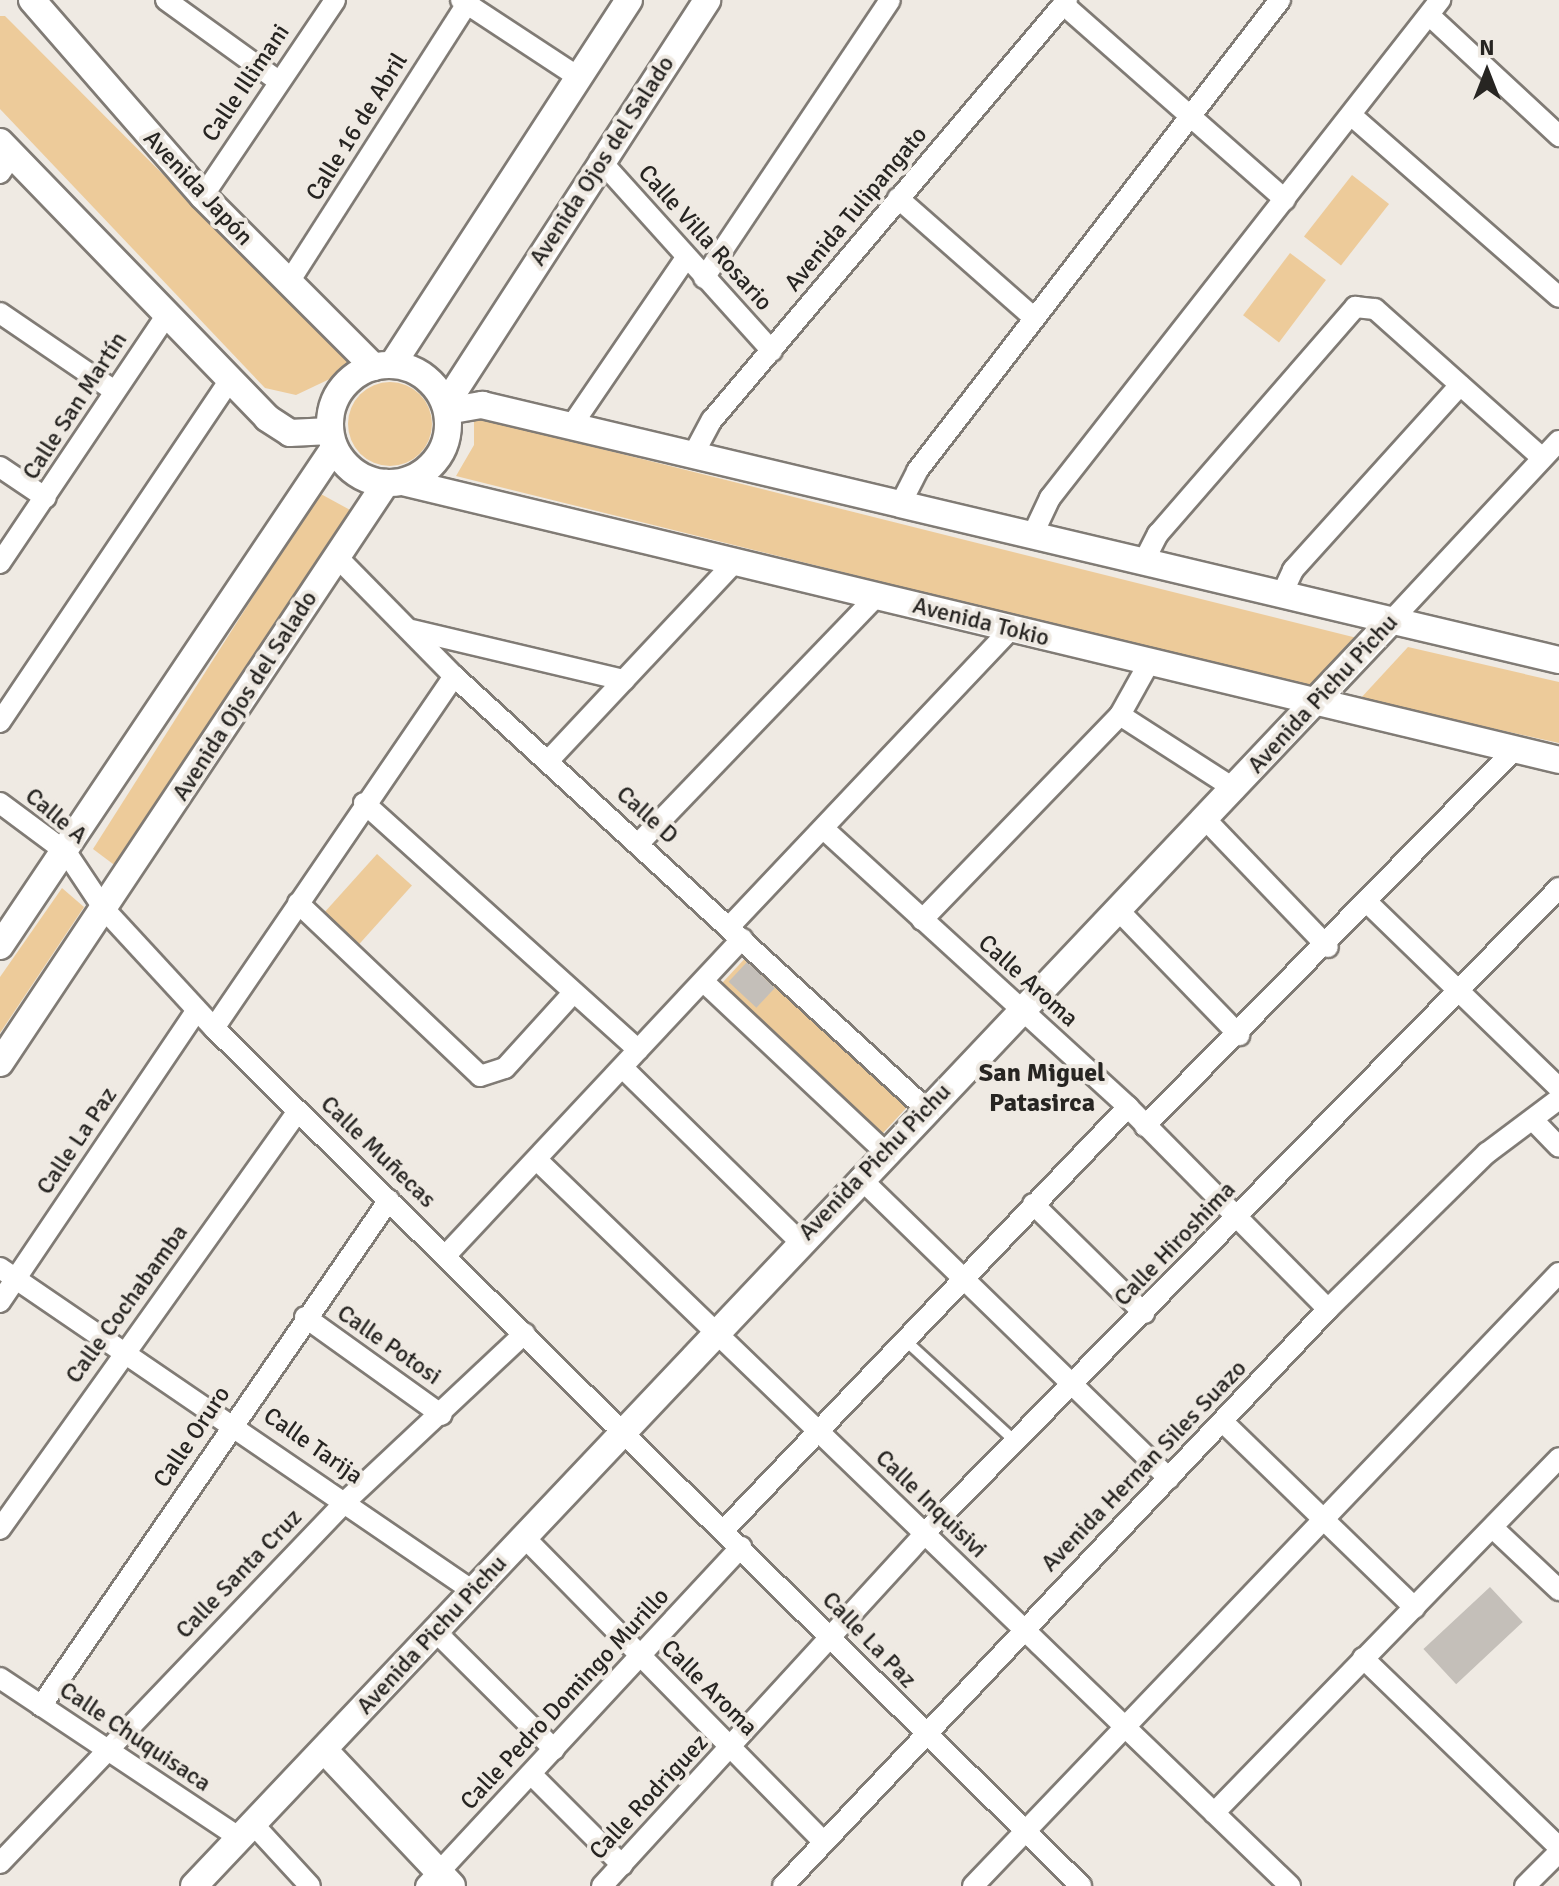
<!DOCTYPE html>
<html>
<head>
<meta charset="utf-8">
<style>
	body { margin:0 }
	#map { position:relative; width:1559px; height:1886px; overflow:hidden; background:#efeae3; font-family:Signika,sans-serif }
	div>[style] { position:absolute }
	.green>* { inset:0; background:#edcb9a; transform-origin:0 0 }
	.round { border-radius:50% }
	.building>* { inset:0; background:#c4bfb9; transform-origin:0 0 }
	.roads { filter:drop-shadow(2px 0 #807b75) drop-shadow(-2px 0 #807b75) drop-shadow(0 2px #807b75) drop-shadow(0 -2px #807b75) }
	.service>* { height:10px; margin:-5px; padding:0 5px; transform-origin:5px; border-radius:5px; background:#fff }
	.minor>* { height:20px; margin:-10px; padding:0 10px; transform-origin:10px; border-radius:10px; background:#fff }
	.tertiary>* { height:26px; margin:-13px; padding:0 13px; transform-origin:13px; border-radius:13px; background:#fff }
	.tertiary>.ring { margin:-13px; padding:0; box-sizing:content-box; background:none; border:26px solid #fff; border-radius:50% }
	span { translate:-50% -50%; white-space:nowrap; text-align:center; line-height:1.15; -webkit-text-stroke:8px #efeae3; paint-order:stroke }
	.street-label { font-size:24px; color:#272522 }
	.neighbourhood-label { font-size:26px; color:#272522; font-weight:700 }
	.north { position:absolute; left:1447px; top:32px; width:80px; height:80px; -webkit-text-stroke:6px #efeae3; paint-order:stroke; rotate:0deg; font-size:22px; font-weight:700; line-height:32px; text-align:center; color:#272522 }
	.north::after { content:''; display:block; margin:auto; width:28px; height:36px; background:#272522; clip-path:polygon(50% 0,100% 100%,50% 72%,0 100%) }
</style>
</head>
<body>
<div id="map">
	<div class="green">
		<i style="clip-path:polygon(0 16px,5px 16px,355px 367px,296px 395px,265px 388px,0 109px)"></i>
		<i style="left:1352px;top:175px;width:47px;height:78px;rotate:38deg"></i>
		<i style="left:1290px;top:253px;width:45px;height:78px;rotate:37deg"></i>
		<i class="round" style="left:348px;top:382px;width:84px;height:84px"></i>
		<i style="clip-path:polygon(474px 417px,1365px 640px,1321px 691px,456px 476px,474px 445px)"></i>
		<i style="clip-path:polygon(319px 493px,352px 511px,117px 867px,93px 849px)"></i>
		<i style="clip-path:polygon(1408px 647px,1559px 682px,1559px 743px,1360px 699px)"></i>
		<i style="left:377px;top:854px;width:47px;height:80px;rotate:42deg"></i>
		<i style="clip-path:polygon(62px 888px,84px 907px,0 1033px,0 977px)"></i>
		<i style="left:750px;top:953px;width:220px;height:46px;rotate:43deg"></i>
	</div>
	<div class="building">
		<i style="left:747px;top:962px;width:38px;height:27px;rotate:43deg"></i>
		<i style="left:1490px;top:1587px;width:48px;height:91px;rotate:47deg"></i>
	</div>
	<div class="roads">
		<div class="service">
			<i style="left:905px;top:1340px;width:151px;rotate:42.6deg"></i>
		</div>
		<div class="minor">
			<i style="left:166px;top:0;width:137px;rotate:35.8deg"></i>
			<i style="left:461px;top:0;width:140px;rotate:33.3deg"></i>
			<i style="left:1063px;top:4px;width:296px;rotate:41.4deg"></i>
			<i style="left:1429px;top:15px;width:178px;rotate:42.9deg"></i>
			<i style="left:1351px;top:115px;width:276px;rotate:41.2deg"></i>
			<i style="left:600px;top:160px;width:257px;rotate:48deg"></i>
			<i style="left:0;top:173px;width:22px;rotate:-56deg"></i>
			<i style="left:203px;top:196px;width:236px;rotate:-56deg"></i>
			<i style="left:898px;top:198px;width:181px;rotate:41.4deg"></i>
			<i style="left:704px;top:278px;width:334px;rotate:-56.2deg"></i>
			<i style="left:289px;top:282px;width:335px;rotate:-57.4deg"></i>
			<i style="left:0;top:313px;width:137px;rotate:34.3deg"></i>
			<i style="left:572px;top:425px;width:202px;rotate:-55.7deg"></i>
			<i style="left:693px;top:455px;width:40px;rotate:-62deg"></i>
			<i style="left:712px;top:420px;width:550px;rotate:-49.79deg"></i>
			<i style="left:0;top:467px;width:55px;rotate:34deg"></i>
			<i style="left:900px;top:505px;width:38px;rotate:-63deg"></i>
			<i style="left:917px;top:471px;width:595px;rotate:-52.38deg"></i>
			<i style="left:1032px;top:536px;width:42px;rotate:-64.7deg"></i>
			<i style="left:1050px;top:498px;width:633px;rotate:-51.93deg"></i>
			<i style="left:336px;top:556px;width:168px;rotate:45.5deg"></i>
			<i style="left:454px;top:676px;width:641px;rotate:42.53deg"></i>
			<i style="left:0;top:563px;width:296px;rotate:-56.1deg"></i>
			<i style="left:1143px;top:563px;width:33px;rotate:-63deg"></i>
			<i style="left:1158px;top:534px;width:301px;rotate:-49deg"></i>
			<i style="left:1355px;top:307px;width:20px;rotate:6deg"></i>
			<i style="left:1375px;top:309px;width:224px;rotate:41.7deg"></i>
			<i style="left:1281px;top:596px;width:29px;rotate:-65deg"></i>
			<i style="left:1293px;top:570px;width:249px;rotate:-47.9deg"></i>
			<i style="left:1391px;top:621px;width:246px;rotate:-47deg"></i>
			<i style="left:412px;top:630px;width:218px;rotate:13.3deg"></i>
			<i style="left:1120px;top:715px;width:137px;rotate:32.8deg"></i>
			<i style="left:0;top:722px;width:411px;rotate:-56.1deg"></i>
			<i style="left:548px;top:761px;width:272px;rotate:-46.8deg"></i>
			<i style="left:0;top:803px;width:82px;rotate:36.6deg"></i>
			<i style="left:66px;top:852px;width:69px;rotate:56.3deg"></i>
			<i style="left:104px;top:909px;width:162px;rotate:47.3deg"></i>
			<i style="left:214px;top:1028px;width:1220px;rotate:44.7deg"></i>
			<i style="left:364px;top:803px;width:369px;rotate:42deg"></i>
			<i style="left:1206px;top:820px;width:176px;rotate:46.2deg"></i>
			<i style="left:825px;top:830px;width:411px;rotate:42.4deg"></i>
			<i style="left:1128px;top:1107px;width:284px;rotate:45.3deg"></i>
			<i style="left:639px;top:843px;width:342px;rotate:-46.1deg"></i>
			<i style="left:298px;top:903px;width:251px;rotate:43.5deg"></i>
			<i style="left:480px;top:1076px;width:26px;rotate:-18deg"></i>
			<i style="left:505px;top:1068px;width:100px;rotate:-47.8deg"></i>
			<i style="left:1370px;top:905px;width:263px;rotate:44.1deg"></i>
			<i style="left:1119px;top:911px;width:173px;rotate:45.9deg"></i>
			<i style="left:922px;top:920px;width:285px;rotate:-46deg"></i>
			<i style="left:1120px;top:715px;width:62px;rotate:-60.9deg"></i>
			<i style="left:730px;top:926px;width:407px;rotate:-46.6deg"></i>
			<i style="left:704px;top:982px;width:248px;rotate:43.2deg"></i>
			<i style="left:214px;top:1028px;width:426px;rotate:-55.7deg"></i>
			<i style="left:624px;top:1069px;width:245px;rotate:44.5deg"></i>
			<i style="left:1533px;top:1120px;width:37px;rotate:46deg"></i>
			<i style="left:1145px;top:1126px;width:527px;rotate:-45.54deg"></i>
			<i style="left:537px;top:1160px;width:1046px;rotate:43.95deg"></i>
			<i style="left:860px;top:1178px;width:431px;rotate:44.2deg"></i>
			<i style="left:1033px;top:1204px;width:156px;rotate:44.5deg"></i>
			<i style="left:447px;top:1254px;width:432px;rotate:-46.9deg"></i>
			<i style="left:0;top:1268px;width:573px;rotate:34.33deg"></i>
			<i style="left:0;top:1302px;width:352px;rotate:-56deg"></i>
			<i style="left:305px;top:1317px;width:168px;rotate:35.6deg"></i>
			<i style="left:1223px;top:1422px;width:267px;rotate:44.1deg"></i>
			<i style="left:1493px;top:1528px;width:91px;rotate:43.2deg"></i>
			<i style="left:0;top:1529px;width:513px;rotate:-54.51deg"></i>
			<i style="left:724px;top:1530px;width:585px;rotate:-46.32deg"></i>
			<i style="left:524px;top:1537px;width:428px;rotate:45.5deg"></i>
			<i style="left:435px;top:1631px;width:168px;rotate:44.8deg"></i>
			<i style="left:1363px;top:1658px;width:272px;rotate:44deg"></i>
			<i style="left:0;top:1678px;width:288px;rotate:33.7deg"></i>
			<i style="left:41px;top:1706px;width:614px;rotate:-55.48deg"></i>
			<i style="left:531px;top:1774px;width:129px;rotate:45deg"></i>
			<i style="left:1214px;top:1813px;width:495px;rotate:-45.8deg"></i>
			<i style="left:253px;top:1824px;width:84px;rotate:47.4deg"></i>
			<i style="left:0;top:1863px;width:501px;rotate:-46.29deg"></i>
			<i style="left:346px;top:1501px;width:245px;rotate:-43.2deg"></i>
			<i style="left:426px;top:1886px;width:463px;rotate:-47.1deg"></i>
			<i style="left:602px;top:1886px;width:477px;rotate:-47.5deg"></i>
			<i style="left:924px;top:1534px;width:906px;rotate:-45.49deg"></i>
			<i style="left:783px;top:1886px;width:794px;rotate:-46.63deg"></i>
			<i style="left:1328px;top:1309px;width:223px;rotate:-44.5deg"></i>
			<i style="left:1487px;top:1153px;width:90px;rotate:-36.9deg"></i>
			<i style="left:973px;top:1886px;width:848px;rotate:-46.29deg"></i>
			<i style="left:1525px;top:1886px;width:48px;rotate:-45deg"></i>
		</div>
		<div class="tertiary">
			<i style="left:32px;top:0;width:260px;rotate:48.9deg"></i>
			<i style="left:203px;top:196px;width:242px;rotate:45deg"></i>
			<i style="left:0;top:142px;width:384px;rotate:45.9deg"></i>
			<i style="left:267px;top:418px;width:27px;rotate:33deg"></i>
			<i style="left:290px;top:433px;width:40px;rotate:-2.9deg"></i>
			<i class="ring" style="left:330px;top:365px;width:92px;height:92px"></i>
			<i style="left:392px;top:365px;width:435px;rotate:-57deg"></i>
			<i style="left:446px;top:404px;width:481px;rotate:-57.1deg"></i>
			<i style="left:447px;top:411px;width:36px;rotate:-10deg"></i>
			<i style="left:482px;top:405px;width:1107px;rotate:13.32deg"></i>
			<i style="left:403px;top:482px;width:1189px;rotate:13.52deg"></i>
			<i style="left:0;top:946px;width:600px;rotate:-56.15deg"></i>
			<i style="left:0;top:1063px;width:697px;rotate:-56.36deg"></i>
			<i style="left:325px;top:1751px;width:185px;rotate:46.7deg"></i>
			<i style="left:194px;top:1886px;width:1742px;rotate:-46.58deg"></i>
		</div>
	</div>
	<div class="street-label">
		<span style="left:246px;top:83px;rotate:-56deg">Calle Illimani</span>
		<span style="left:357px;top:127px;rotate:-58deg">Calle 16 de Abril</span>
		<span style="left:602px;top:161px;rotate:-57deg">Avenida Ojos del Salado</span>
		<span style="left:198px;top:188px;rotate:47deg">Avenida Japón</span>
		<span style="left:856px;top:209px;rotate:-50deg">Avenida Tulipangato</span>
		<span style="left:705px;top:238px;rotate:48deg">Calle Villa Rosario</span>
		<span style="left:75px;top:406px;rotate:-57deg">Calle San Martín</span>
		<span style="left:981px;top:622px;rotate:14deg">Avenida Tokio</span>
		<span style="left:1323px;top:694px;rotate:-47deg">Avenida Pichu Pichu</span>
		<span style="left:245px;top:696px;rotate:-57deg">Avenida Ojos del Salado</span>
		<span style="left:647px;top:815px;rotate:42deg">Calle D</span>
		<span style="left:56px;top:816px;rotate:40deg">Calle A</span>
		<span style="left:1028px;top:981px;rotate:42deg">Calle Aroma</span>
		<span style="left:77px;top:1141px;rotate:-56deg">Calle La Paz</span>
		<span style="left:378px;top:1152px;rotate:44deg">Calle Muñecas</span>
		<span style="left:875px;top:1162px;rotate:-46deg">Avenida Pichu Pichu</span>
		<span style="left:1175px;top:1244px;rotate:-46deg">Calle Hiroshima</span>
		<span style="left:127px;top:1304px;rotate:-54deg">Calle Cochabamba</span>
		<span style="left:389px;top:1345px;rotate:35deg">Calle Potosi</span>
		<span style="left:192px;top:1437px;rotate:-56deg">Calle Oruro</span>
		<span style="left:313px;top:1446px;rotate:35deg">Calle Tarija</span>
		<span style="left:1144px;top:1466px;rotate:-46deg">Avenida Hernan Siles Suazo</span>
		<span style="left:931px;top:1504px;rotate:44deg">Calle Inquisivi</span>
		<span style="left:239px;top:1574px;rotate:-46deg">Calle Santa Cruz</span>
		<span style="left:432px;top:1635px;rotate:-47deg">Avenida Pichu Pichu</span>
		<span style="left:869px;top:1640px;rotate:46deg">Calle La Paz</span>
		<span style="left:709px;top:1688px;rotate:45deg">Calle Aroma</span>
		<span style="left:565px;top:1699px;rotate:-47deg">Calle Pedro Domingo Murillo</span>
		<span style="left:135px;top:1737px;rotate:34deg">Calle Chuquisaca</span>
		<span style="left:649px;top:1797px;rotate:-47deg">Calle Rodriguez</span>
	</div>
	<div class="neighbourhood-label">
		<span style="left:1042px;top:1089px">San Miguel<br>Patasirca</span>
	</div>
	<div class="north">N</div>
</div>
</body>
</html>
